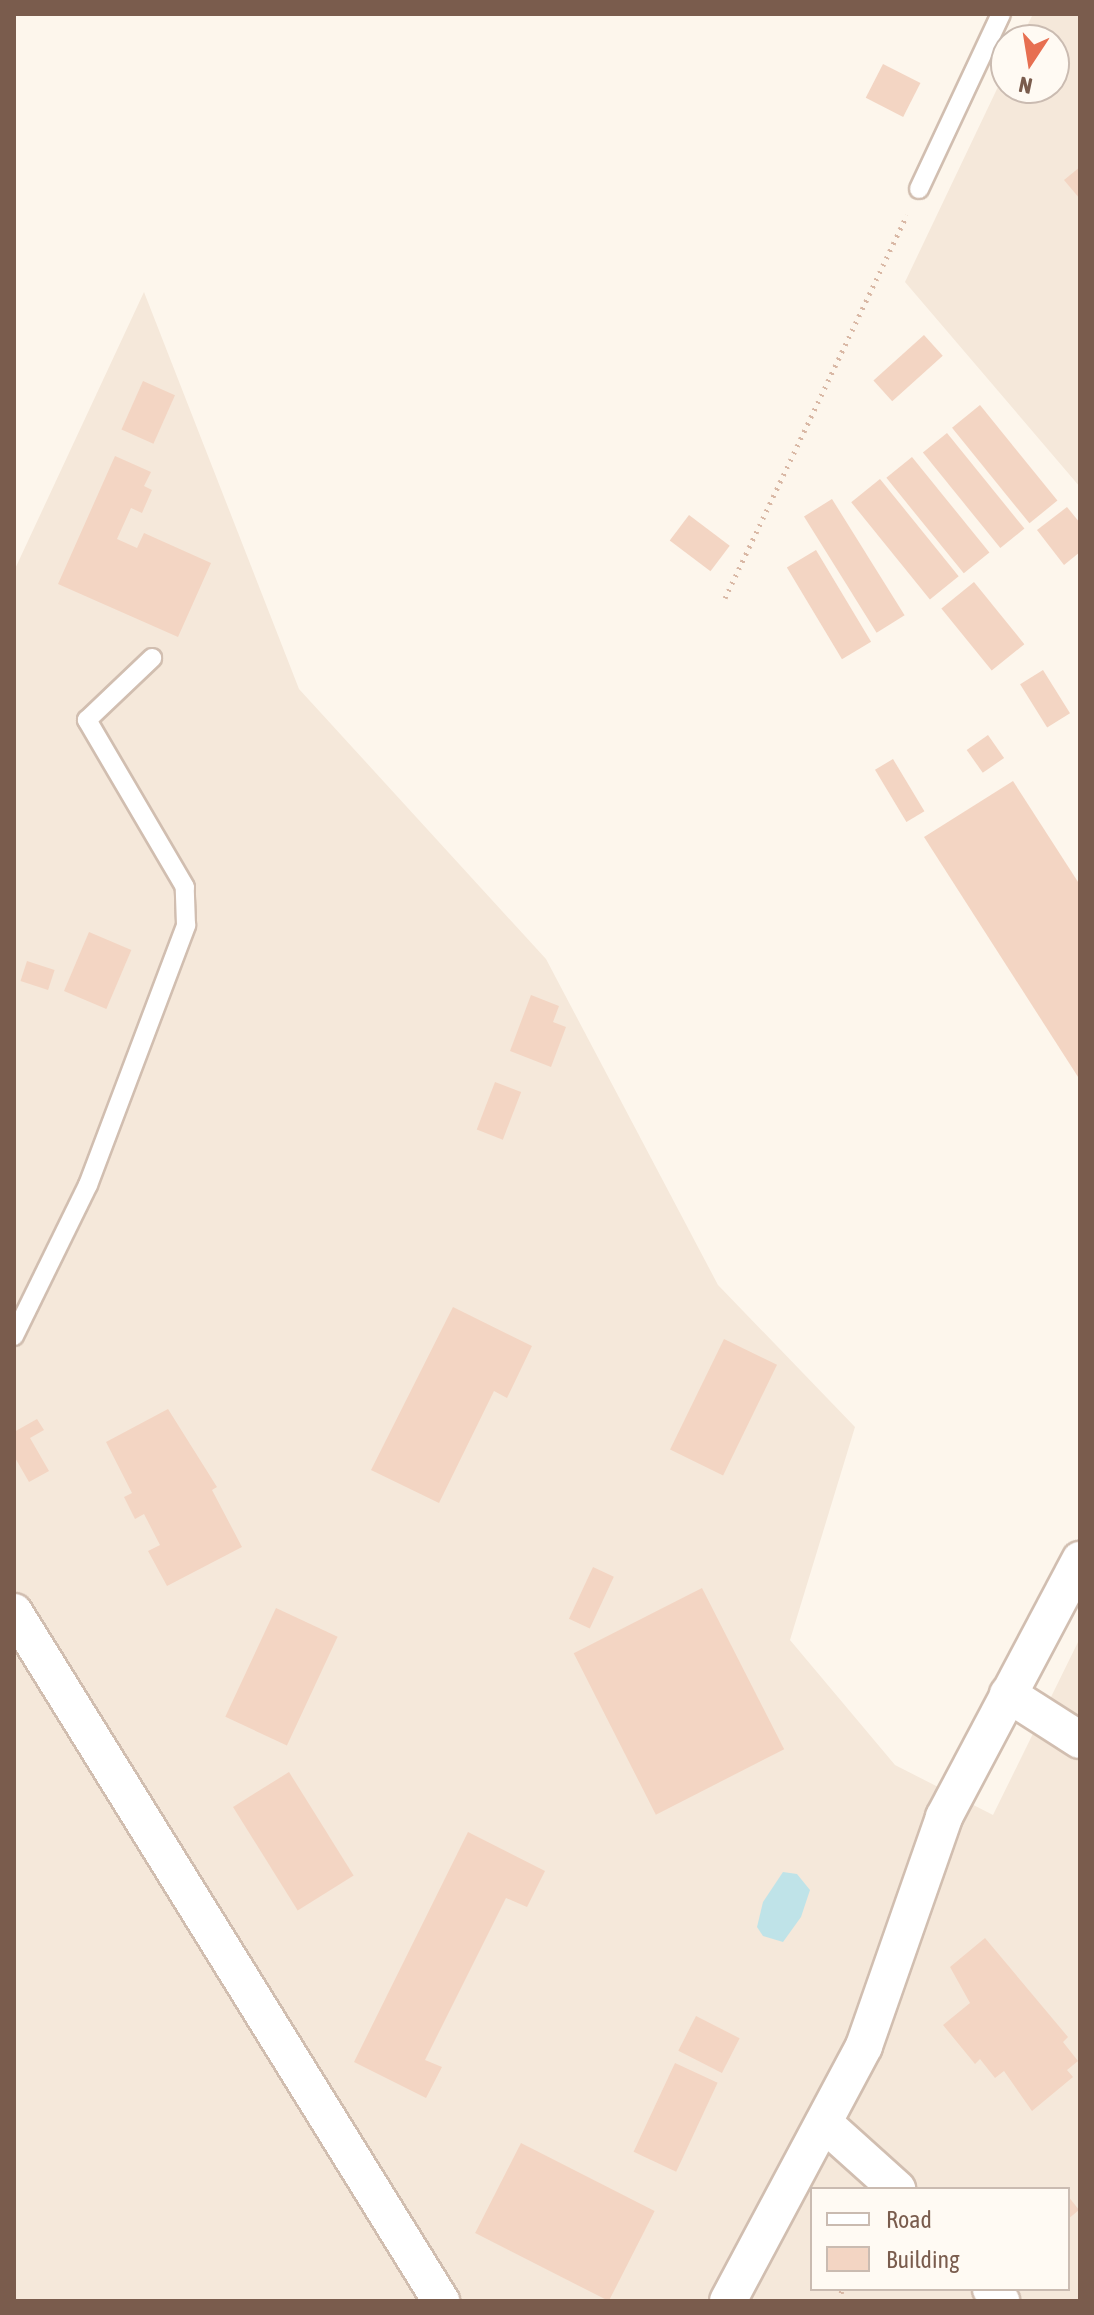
<!DOCTYPE html>
<html>
<head>
<meta charset="utf-8">
<style>
	body { margin:0 }
	#map { position:relative; width:1094px; height:2315px; overflow:hidden; background:#fdf6ec; font-family:"Asap Condensed",sans-serif }
	div>[style] { position:absolute }
	.residential>* { inset:0; background:#f5e8da }
	.water>* { inset:0; background:#bfe3e8 }
	.building>* { inset:0; background:#f3d5c3; transform-origin:0 0 }
	.path>* { height:5px; margin-top:-2.5px; transform-origin:0; background:repeating-linear-gradient(90deg,#d9b8a5 0 2px,transparent 0 8px) }
	.roads { filter:drop-shadow(2px 0 #d1beb0) drop-shadow(-2px 0 #d1beb0) drop-shadow(0 2px #d1beb0) drop-shadow(0 -2px #d1beb0) }
	.service>* { height:18px; margin:-9px; padding:0 9px; transform-origin:9px; border-radius:9px; background:#fff }
	.minor>* { height:36px; margin:-18px; padding:0 18px; transform-origin:18px; border-radius:18px; background:#fff }
	span { translate:-50% -50%; white-space:nowrap; text-align:center; line-height:1.15; -webkit-text-stroke:8px #fffaf3; paint-order:stroke }
	.frame { position:absolute; inset:0; border:16px solid #7a5c4d; pointer-events:none }
	.legend { position:absolute; left:810px; top:2187px; width:260px; height:104px; box-sizing:border-box; background:#fffaf3; border:2px solid #cabbb1; margin:0; padding:10px 14px; list-style:none; font-size:24px; color:#7a5c4d }
	.legend li { display:flex; align-items:center; gap:16px; height:40px }
	.legend b { width:40px; border:2px solid #cabbb1 }
	.north { position:absolute; left:990px; top:24px; width:80px; height:80px; box-sizing:border-box; background:#fffaf3; border:2px solid #cabbb1; border-radius:50%; rotate:192deg; font-size:22px; font-weight:700; line-height:32px; text-align:center; color:#7a5c4d }
	.north::after { content:''; display:block; margin:auto; width:28px; height:36px; background:#e76f51; clip-path:polygon(50% 0,100% 100%,50% 72%,0 100%) }
</style>
</head>
<body>
<div id="map">
	<div class="residential">
		<i style="clip-path:polygon(1033px 14px,1080px 14px,1080px 487px,905px 282px,1006px 70px,1006px 88px,1054px 88px,1054px 40px,1020px 40px)"></i>
		<i style="clip-path:polygon(evenodd,144px 292px,299px 689px,546px 959px,718px 1285px,855px 1427px,790px 1640px,895px 1765px,993px 1815px,1080px 1638px,1080px 2301px,14px 2301px,14px 571px,144px 292px,812px 2189px,1068px 2189px,1068px 2289px,812px 2289px,812px 2189px)"></i>
	</div>
	<div class="water">
		<i style="clip-path:polygon(783px 1872px,797px 1874px,810px 1890px,801px 1917px,783px 1942px,763px 1936px,757px 1927px,763px 1902px)"></i>
	</div>
	<div class="building">
		<i style="left:883px;top:64px;width:42px;height:38px;rotate:27deg"></i>
		<i style="clip-path:polygon(1080px 167px,1080px 199px,1064px 180px)"></i>
		<i style="left:924px;top:335px;width:28px;height:68px;rotate:48deg"></i>
		<i style="left:143px;top:381px;width:35px;height:53px;rotate:24deg"></i>
		<i style="left:980px;top:405px;width:123px;height:36px;rotate:51deg"></i>
		<i style="left:947px;top:433px;width:123px;height:31px;rotate:51deg"></i>
		<i style="clip-path:polygon(115px 456px,151px 472px,144px 486px,152px 490px,142px 513px,131px 508px,117px 539px,137px 548px,144px 533px,211px 563px,178px 637px,58px 584px)"></i>
		<i style="left:912px;top:457px;width:123px;height:33px;rotate:51deg"></i>
		<i style="left:880px;top:479px;width:125px;height:37px;rotate:51deg"></i>
		<i style="left:832px;top:499px;width:137px;height:33px;rotate:58deg"></i>
		<i style="clip-path:polygon(1067px 507px,1080px 523px,1080px 552px,1064px 565px,1037px 530px)"></i>
		<i style="left:689px;top:515px;width:51px;height:32px;rotate:37deg"></i>
		<i style="left:816px;top:550px;width:107px;height:34px;rotate:59deg"></i>
		<i style="left:974px;top:582px;width:80px;height:42px;rotate:51deg"></i>
		<i style="left:1043px;top:670px;width:51px;height:27px;rotate:58deg"></i>
		<i style="left:988px;top:735px;width:28px;height:26px;rotate:55deg"></i>
		<i style="left:893px;top:759px;width:61px;height:21px;rotate:59deg"></i>
		<i style="clip-path:polygon(1013px 781px,1080px 885px,1080px 1080px,924px 837px)"></i>
		<i style="left:89px;top:932px;width:46px;height:64px;rotate:23deg"></i>
		<i style="left:27px;top:961px;width:29px;height:21px;rotate:18deg"></i>
		<i style="clip-path:polygon(531px 995px,559px 1006px,553px 1022px,566px 1027px,551px 1067px,510px 1051px)"></i>
		<i style="left:495px;top:1082px;width:28px;height:51px;rotate:21deg"></i>
		<i style="clip-path:polygon(453px 1307px,532px 1346px,507px 1398px,494px 1391px,439px 1503px,371px 1470px)"></i>
		<i style="left:724px;top:1339px;width:59px;height:123px;rotate:26deg"></i>
		<i style="clip-path:polygon(168px 1409px,217px 1487px,212px 1490px,242px 1547px,167px 1586px,148px 1551px,160px 1545px,144px 1514px,135px 1519px,124px 1497px,132px 1493px,106px 1442px)"></i>
		<i style="clip-path:polygon(37px 1419px,44px 1430px,30px 1438px,49px 1471px,29px 1482px,14px 1456px,14px 1432px)"></i>
		<i style="left:593px;top:1567px;width:23px;height:57px;rotate:25deg"></i>
		<i style="left:702px;top:1588px;width:181px;height:144px;rotate:63deg"></i>
		<i style="left:276px;top:1608px;width:68px;height:120px;rotate:25deg"></i>
		<i style="left:289px;top:1772px;width:122px;height:66px;rotate:58deg"></i>
		<i style="clip-path:polygon(468px 1832px,545px 1871px,527px 1907px,506px 1898px,425px 2060px,442px 2067px,426px 2098px,354px 2062px)"></i>
		<i style="clip-path:polygon(985px 1938px,1068px 2037px,1063px 2042px,1078px 2061px,1067px 2070px,1073px 2077px,1032px 2111px,1004px 2071px,995px 2078px,980px 2059px,975px 2064px,943px 2025px,970px 2003px,950px 1967px)"></i>
		<i style="left:696px;top:2016px;width:49px;height:39px;rotate:27deg"></i>
		<i style="left:675px;top:2063px;width:47px;height:98px;rotate:25deg"></i>
		<i style="left:521px;top:2143px;width:150px;height:101px;rotate:27deg"></i>
		<i style="clip-path:polygon(1068px 2196px,1079px 2210px,1068px 2219px)"></i>
	</div>
	<div class="path">
		<i style="left:725px;top:598px;width:424px;rotate:-64.6deg"></i>
		<i style="left:840px;top:2301px;width:12px;rotate:-81deg"></i>
	</div>
	<div class="roads">
		<div class="service">
			<i style="left:919px;top:189px;width:193px;rotate:-64.9deg"></i>
			<i style="left:14px;top:1336px;width:168px;rotate:-63.9deg"></i>
			<i style="left:88px;top:1185px;width:278px;rotate:-69.3deg"></i>
			<i style="left:186px;top:925px;width:38px;rotate:-92deg"></i>
			<i style="left:185px;top:887px;width:194px;rotate:-120.4deg"></i>
			<i style="left:87px;top:720px;width:90px;rotate:-43.6deg"></i>
		</div>
		<div class="minor">
			<i style="left:14px;top:1612px;width:811px;rotate:58.21deg"></i>
			<i style="left:1008px;top:1694px;width:85px;rotate:32.6deg"></i>
			<i style="left:826px;top:2125px;width:96px;rotate:42deg"></i>
			<i style="left:991px;top:2289px;width:16px;rotate:50deg"></i>
			<i style="left:728px;top:2301px;width:289px;rotate:-61.9deg"></i>
			<i style="left:864px;top:2046px;width:243px;rotate:-70.7deg"></i>
			<i style="left:944px;top:1817px;width:291px;rotate:-62.1deg"></i>
		</div>
	</div>
	<div class="frame"></div>
	<ul class="legend">
	<li><b style="height:10px;background:#fff"></b>Road</li>
	<li><b style="height:22px;background:#f3d5c3"></b>Building</li>
	</ul>
	<div class="north">N</div>
</div>
</body>
</html>
